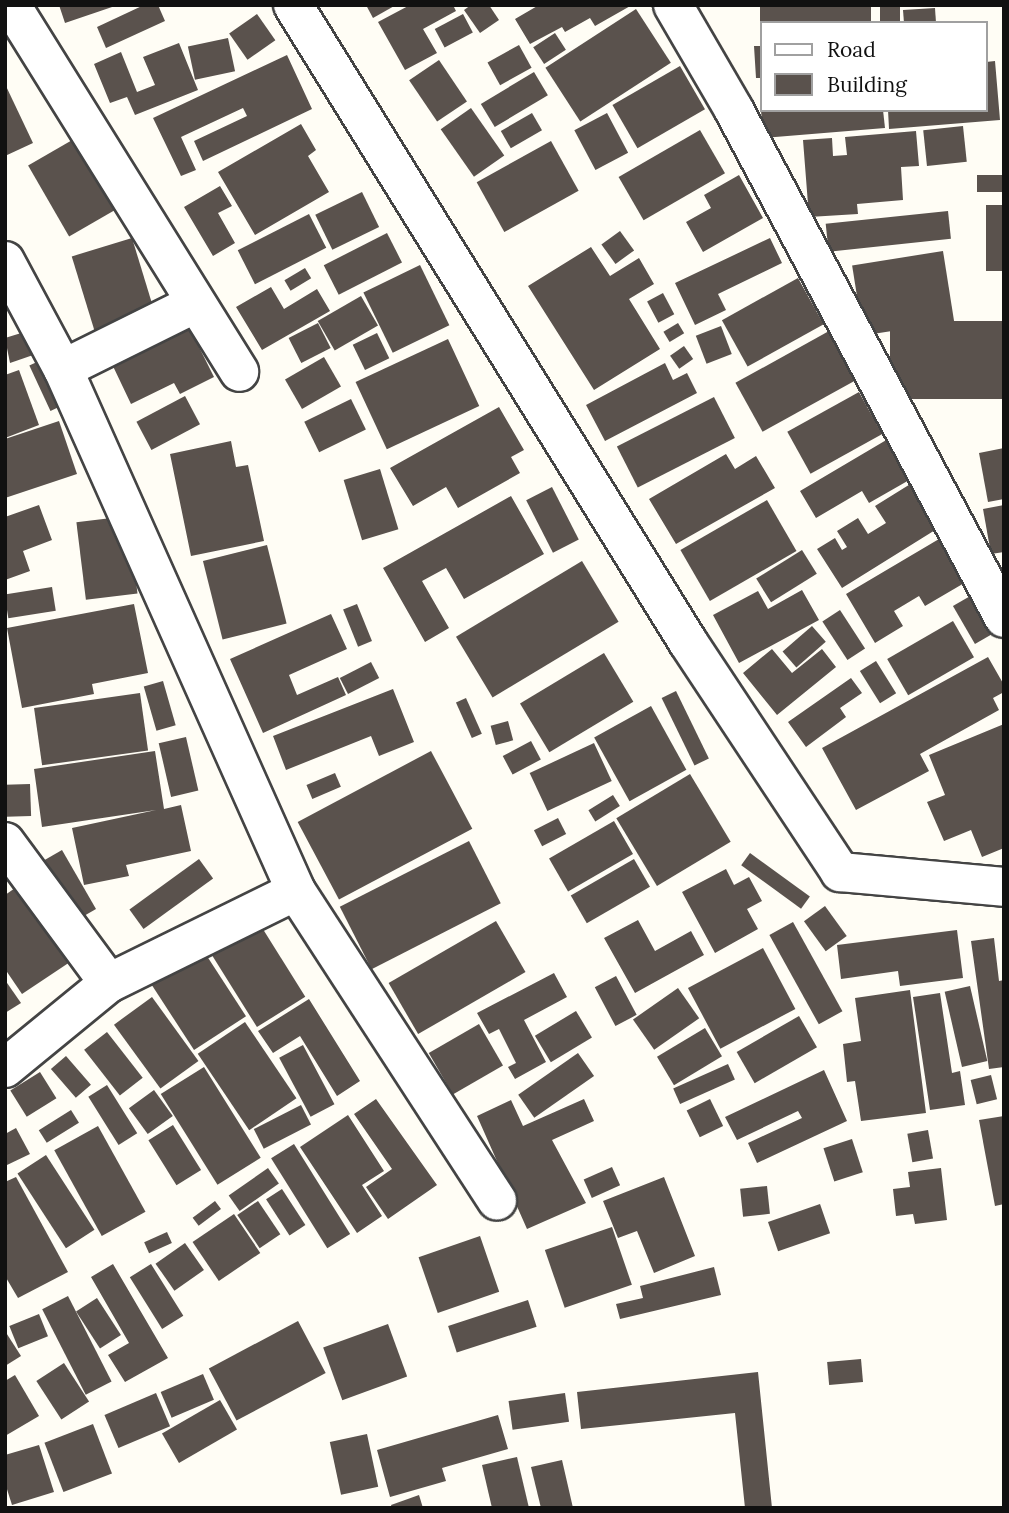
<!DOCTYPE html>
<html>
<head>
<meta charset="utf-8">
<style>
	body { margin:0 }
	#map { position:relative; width:1009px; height:1513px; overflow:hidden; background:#fffdf5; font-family:Lora,serif }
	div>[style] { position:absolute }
	.building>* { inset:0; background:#5a524d; transform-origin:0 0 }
	.roads { filter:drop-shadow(2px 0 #444) drop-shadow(-2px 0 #444) drop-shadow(0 2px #444) drop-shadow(0 -2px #444) }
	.minor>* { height:38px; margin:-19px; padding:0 19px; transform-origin:19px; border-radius:19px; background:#fff }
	span { translate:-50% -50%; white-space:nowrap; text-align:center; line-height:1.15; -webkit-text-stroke:7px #fff; paint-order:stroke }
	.frame { position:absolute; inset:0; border:7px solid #111; pointer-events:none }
	.legend { position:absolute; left:760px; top:21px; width:228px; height:91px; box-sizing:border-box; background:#fff; border:2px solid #a0a0a0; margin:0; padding:9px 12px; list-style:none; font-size:21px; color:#111 }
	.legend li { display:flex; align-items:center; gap:14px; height:35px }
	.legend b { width:35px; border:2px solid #a0a0a0 }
</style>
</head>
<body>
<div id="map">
	<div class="building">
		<i style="clip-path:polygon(59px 5px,115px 5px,115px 6px,65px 23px)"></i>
		<i style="clip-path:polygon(144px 5px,158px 5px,165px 21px,106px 48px,97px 27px)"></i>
		<i style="clip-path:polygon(366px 5px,396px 5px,373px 18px)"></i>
		<i style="clip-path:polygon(410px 5px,453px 5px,456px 11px,423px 29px,437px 53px,405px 70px,378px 22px)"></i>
		<i style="clip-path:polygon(471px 5px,489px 5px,499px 20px,480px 33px,464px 10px)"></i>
		<i style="clip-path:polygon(539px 5px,632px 5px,595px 26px,590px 18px,565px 32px,562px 27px,530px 44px,515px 19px)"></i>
		<i style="left:760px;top:5px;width:111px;height:18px"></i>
		<i style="left:880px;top:5px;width:20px;height:18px"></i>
		<i style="clip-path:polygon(935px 8px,936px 23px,904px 23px,903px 10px)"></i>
		<i style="left:636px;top:9px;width:64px;height:108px;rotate:57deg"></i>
		<i style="left:257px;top:14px;width:32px;height:34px;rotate:55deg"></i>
		<i style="left:463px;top:14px;width:21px;height:32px;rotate:62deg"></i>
		<i style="left:555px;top:33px;width:20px;height:26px;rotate:57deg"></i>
		<i style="left:228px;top:38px;width:34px;height:41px;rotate:78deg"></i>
		<i style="clip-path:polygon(179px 43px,198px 90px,135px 115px,127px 97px,110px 103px,94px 64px,121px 52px,137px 92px,155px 85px,143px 57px)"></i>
		<i style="left:519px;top:45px;width:26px;height:36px;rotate:61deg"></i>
		<i style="clip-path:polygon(754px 46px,762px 46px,762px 78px,756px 78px)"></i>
		<i style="clip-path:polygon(287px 55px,312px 109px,203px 161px,194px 141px,247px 116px,243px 108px,181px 137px,196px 170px,181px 176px,153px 118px)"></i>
		<i style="left:439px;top:60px;width:50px;height:36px;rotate:56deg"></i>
		<i style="clip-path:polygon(995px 61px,1000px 120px,889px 129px,888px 110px,986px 110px,986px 62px)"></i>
		<i style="left:680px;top:66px;width:50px;height:78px;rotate:60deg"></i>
		<i style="left:534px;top:72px;width:27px;height:62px;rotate:59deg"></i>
		<i style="clip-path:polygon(5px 84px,33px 143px,5px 156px)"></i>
		<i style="left:471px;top:108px;width:58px;height:37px;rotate:55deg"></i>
		<i style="clip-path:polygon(761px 110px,883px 110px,885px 128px,763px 138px)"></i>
		<i style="left:532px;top:113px;width:20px;height:36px;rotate:60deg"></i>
		<i style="left:607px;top:113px;width:45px;height:37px;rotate:62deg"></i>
		<i style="clip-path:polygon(301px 124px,316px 150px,308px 156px,329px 192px,255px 235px,218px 172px)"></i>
		<i style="left:963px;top:126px;width:36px;height:40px;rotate:84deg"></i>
		<i style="left:700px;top:130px;width:50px;height:94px;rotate:60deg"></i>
		<i style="clip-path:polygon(916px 131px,919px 166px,901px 167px,903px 200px,857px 204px,858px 214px,809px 217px,803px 140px,832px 138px,833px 156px,847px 155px,845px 137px)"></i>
		<i style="left:74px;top:139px;width:82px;height:53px;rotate:60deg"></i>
		<i style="left:551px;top:141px;width:57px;height:85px;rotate:61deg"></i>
		<i style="clip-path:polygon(739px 175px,763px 218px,703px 252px,686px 222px,711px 208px,704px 195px)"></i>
		<i style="left:1004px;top:175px;width:17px;height:27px;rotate:90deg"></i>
		<i style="clip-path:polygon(220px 186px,232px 206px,218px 213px,235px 243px,213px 256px,184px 207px)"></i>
		<i style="left:362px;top:192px;width:39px;height:52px;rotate:64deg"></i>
		<i style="left:1004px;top:205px;width:66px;height:18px;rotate:90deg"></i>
		<i style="left:948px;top:211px;width:28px;height:123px;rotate:84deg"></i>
		<i style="left:309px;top:214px;width:38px;height:80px;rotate:63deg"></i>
		<i style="left:620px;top:231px;width:24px;height:23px;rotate:54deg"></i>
		<i style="left:387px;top:233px;width:33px;height:71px;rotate:63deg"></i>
		<i style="left:132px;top:238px;width:82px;height:63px;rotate:73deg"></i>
		<i style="clip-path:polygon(770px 238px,782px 263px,718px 294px,726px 310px,695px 325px,675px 283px)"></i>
		<i style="clip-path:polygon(591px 247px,610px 276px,639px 258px,654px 284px,629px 299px,660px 349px,594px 390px,528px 286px)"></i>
		<i style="left:943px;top:251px;width:71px;height:92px;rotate:81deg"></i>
		<i style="left:420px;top:265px;width:67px;height:63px;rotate:64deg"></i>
		<i style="left:305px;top:268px;width:12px;height:24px;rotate:59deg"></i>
		<i style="left:798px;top:278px;width:53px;height:87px;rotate:61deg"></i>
		<i style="clip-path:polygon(271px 287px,284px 309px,317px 289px,330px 311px,262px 350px,236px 307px)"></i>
		<i style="left:663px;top:293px;width:24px;height:18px;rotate:62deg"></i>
		<i style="left:361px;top:296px;width:34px;height:50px;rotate:60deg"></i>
		<i style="left:1004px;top:321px;width:78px;height:114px;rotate:90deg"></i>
		<i style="left:318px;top:323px;width:28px;height:33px;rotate:63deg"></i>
		<i style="left:678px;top:323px;width:12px;height:17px;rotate:59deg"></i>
		<i style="clip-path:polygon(188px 325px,214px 377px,180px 394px,174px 383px,131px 404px,111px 362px)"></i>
		<i style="left:721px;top:326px;width:30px;height:27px;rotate:69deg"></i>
		<i style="clip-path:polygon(31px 330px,39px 353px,10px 363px,5px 338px)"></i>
		<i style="left:829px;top:331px;width:56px;height:107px;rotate:61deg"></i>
		<i style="left:377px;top:333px;width:28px;height:27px;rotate:64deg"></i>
		<i style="left:448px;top:339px;width:74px;height:102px;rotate:65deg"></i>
		<i style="left:684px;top:346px;width:16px;height:17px;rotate:55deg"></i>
		<i style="left:52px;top:355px;width:50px;height:25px;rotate:65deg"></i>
		<i style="left:324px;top:357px;width:34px;height:45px;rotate:60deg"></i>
		<i style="clip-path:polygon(665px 363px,673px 380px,687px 373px,697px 393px,605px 441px,586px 405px)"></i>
		<i style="clip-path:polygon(19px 370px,39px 425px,5px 438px,5px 375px)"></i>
		<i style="left:859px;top:392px;width:48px;height:82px;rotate:61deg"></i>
		<i style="left:185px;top:396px;width:32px;height:55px;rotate:62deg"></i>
		<i style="left:714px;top:397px;width:46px;height:109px;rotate:63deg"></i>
		<i style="left:351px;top:399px;width:34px;height:52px;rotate:64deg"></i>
		<i style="clip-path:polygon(499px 407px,524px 450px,511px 457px,520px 473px,458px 508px,446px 487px,413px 506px,390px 468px)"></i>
		<i style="clip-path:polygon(59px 421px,77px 474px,5px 498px,5px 439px)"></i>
		<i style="clip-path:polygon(888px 439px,911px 479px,869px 503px,862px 491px,816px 518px,800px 491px)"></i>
		<i style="clip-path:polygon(231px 441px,236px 467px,248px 465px,264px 541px,191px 556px,170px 454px)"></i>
		<i style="clip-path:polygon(1004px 448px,1004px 499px,988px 502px,979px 453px)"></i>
		<i style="clip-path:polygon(726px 454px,735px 469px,756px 456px,775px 488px,676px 544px,649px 499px)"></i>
		<i style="left:380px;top:469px;width:63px;height:38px;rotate:73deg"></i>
		<i style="clip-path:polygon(912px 483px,940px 527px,842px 588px,817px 549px,835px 538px,842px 550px,847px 547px,837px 531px,858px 518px,868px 534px,886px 523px,875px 506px)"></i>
		<i style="left:552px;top:487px;width:59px;height:29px;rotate:63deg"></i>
		<i style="clip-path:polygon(511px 496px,544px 554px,464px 599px,446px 568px,422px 581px,449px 628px,425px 642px,383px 568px)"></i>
		<i style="left:767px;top:500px;width:59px;height:100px;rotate:60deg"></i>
		<i style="clip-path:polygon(39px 505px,52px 540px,23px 551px,30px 571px,5px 580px,5px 517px)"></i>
		<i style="clip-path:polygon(1004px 505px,1004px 552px,991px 554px,983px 509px)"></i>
		<i style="left:128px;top:516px;width:78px;height:52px;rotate:83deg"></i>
		<i style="clip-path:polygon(939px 539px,966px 582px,925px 606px,919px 596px,894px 611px,903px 626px,875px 643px,846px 594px)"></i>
		<i style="left:267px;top:545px;width:81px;height:66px;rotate:76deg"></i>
		<i style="left:802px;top:550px;width:28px;height:54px;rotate:58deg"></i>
		<i style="left:582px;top:561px;width:71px;height:147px;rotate:59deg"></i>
		<i style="left:52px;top:587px;width:24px;height:48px;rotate:81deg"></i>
		<i style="clip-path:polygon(802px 590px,819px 620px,739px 663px,713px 615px,758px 591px,768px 609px)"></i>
		<i style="left:972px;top:595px;width:44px;height:22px;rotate:60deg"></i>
		<i style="clip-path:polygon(134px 604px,148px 673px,92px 684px,94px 694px,22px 708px,7px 628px)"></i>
		<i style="left:357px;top:604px;width:40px;height:15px;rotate:68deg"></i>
		<i style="left:840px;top:610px;width:46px;height:21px;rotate:57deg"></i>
		<i style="clip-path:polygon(331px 614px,347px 649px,289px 675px,297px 695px,338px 677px,346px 695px,263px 733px,230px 659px)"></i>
		<i style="left:953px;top:621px;width:42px;height:76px;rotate:60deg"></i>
		<i style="left:812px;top:626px;width:21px;height:39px;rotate:49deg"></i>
		<i style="clip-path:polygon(772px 649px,792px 673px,822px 649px,836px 667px,777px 715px,743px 673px)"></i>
		<i style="left:604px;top:653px;width:57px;height:98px;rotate:59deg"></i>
		<i style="clip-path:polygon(988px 657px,1004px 685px,1004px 692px,993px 698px,999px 710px,920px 754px,929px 771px,856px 810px,822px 748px)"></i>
		<i style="left:876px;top:661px;width:38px;height:19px;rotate:58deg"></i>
		<i style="left:371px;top:662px;width:18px;height:35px;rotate:63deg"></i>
		<i style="clip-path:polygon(851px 678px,862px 693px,840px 708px,846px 717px,806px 747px,788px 722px)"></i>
		<i style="left:163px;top:681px;width:46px;height:20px;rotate:74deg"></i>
		<i style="clip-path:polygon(393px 689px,414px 742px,379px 756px,371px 736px,286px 770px,273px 736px)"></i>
		<i style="left:676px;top:691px;width:75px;height:16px;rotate:64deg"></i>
		<i style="left:140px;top:693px;width:58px;height:107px;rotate:82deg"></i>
		<i style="left:466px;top:698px;width:39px;height:11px;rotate:66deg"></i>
		<i style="left:651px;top:706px;width:73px;height:65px;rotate:61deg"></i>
		<i style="left:508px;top:721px;width:20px;height:18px;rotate:75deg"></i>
		<i style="clip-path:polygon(1004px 724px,1004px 848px,982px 857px,971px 830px,944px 841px,927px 802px,945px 795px,929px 755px)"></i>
		<i style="left:186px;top:737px;width:55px;height:28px;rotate:77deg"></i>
		<i style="left:531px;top:741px;width:21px;height:32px;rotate:62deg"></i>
		<i style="left:594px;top:743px;width:42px;height:71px;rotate:65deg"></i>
		<i style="clip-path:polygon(155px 751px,164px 809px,181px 805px,191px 851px,126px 865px,129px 876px,84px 885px,72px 828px,156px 810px,42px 827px,34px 769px)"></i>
		<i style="left:431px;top:751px;width:88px;height:151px;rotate:62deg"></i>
		<i style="left:335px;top:773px;width:15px;height:31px;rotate:67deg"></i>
		<i style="left:690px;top:774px;width:79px;height:86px;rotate:59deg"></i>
		<i style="left:30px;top:784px;width:32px;height:25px;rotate:88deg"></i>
		<i style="left:613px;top:795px;width:13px;height:29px;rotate:58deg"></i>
		<i style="left:558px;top:818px;width:18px;height:27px;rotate:63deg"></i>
		<i style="left:614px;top:821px;width:38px;height:75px;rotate:60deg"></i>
		<i style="left:469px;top:841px;width:70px;height:145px;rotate:63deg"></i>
		<i style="left:62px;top:850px;width:68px;height:24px;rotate:60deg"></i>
		<i style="left:750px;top:853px;width:74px;height:15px;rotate:36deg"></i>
		<i style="left:199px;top:859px;width:24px;height:86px;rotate:54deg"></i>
		<i style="left:634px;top:859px;width:32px;height:73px;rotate:60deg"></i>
		<i style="clip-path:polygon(726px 869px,734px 885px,749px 877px,762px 901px,747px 909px,758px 929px,715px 953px,682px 892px)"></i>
		<i style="clip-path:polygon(21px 884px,73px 960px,22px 994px,5px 969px,5px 895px)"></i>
		<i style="left:825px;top:906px;width:37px;height:26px;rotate:54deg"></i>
		<i style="left:256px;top:918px;width:93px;height:57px;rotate:58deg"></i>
		<i style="clip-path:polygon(638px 920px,655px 951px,691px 931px,704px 955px,635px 993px,604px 938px)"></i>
		<i style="left:496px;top:921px;width:59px;height:124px;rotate:60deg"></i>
		<i style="left:793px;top:922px;width:102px;height:27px;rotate:61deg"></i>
		<i style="clip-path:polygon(957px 930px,963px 978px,900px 986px,898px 971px,841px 979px,837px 945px)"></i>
		<i style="clip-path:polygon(994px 938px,999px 981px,1004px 980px,1004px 1067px,989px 1069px,971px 941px)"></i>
		<i style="left:763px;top:948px;width:69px;height:85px;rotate:62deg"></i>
		<i style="left:203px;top:950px;width:79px;height:62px;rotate:57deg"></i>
		<i style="clip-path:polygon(554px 973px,567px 997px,524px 1020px,546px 1062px,515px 1079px,508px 1067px,516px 1063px,499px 1029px,489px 1034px,477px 1013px)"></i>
		<i style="left:616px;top:976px;width:44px;height:24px;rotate:62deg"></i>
		<i style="clip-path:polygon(5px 980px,21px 1003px,5px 1013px)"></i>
		<i style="left:970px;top:986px;width:77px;height:26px;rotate:77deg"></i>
		<i style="left:678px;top:988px;width:37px;height:55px;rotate:55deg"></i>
		<i style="clip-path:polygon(910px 990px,926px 1113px,861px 1121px,855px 1081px,847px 1082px,843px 1044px,861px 1041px,855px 998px)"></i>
		<i style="clip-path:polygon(940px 993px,952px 1073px,960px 1071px,965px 1105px,930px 1110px,913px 997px)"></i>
		<i style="left:152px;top:997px;width:79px;height:47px;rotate:54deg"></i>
		<i style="clip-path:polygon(309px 999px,360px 1081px,337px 1096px,300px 1036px,273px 1053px,258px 1031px)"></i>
		<i style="left:576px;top:1011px;width:31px;height:48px;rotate:59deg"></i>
		<i style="left:799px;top:1016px;width:36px;height:72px;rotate:60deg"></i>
		<i style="left:245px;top:1022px;width:92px;height:57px;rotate:56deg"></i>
		<i style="left:479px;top:1024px;width:48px;height:58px;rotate:60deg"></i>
		<i style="left:705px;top:1028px;width:33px;height:56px;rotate:59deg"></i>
		<i style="left:107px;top:1032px;width:58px;height:29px;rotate:52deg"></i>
		<i style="left:303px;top:1045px;width:67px;height:27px;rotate:62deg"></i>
		<i style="left:578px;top:1053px;width:28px;height:73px;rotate:55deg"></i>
		<i style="left:66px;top:1056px;width:38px;height:20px;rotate:49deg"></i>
		<i style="left:728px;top:1064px;width:17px;height:60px;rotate:66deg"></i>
		<i style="left:204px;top:1067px;width:107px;height:51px;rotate:58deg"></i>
		<i style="clip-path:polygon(824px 1070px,847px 1121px,757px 1163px,748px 1143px,802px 1118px,798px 1111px,737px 1140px,725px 1117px)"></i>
		<i style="left:40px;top:1072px;width:31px;height:35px;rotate:58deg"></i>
		<i style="left:991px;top:1075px;width:25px;height:21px;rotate:76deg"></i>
		<i style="left:107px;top:1085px;width:57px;height:22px;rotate:58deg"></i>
		<i style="left:154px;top:1090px;width:32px;height:31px;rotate:54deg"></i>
		<i style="clip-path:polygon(376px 1099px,437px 1185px,388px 1219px,366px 1187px,392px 1169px,354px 1114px)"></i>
		<i style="clip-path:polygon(584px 1099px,594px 1121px,552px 1140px,586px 1203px,527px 1229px,477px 1116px,511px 1100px,523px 1126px)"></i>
		<i style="left:710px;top:1099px;width:30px;height:26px;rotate:64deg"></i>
		<i style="left:301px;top:1105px;width:22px;height:53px;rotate:63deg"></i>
		<i style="left:71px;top:1110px;width:15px;height:38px;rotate:58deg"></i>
		<i style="clip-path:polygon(348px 1115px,384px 1171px,362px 1185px,382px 1216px,357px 1233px,300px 1147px)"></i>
		<i style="clip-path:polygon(1004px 1116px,1004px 1204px,995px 1206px,979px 1120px)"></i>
		<i style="left:173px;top:1125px;width:53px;height:29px;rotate:58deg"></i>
		<i style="left:98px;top:1126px;width:98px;height:50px;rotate:61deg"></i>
		<i style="clip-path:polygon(16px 1128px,30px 1154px,7px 1165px,5px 1134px)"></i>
		<i style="left:928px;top:1130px;width:29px;height:21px;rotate:80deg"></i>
		<i style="left:852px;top:1139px;width:35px;height:30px;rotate:72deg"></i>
		<i style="left:294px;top:1144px;width:106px;height:27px;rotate:58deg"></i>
		<i style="left:46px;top:1155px;width:89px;height:34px;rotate:57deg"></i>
		<i style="left:612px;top:1167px;width:20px;height:31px;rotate:66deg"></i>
		<i style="left:268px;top:1168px;width:19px;height:48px;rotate:55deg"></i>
		<i style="clip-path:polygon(941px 1168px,947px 1220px,915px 1224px,913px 1214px,896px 1216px,893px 1189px,910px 1187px,908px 1172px)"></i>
		<i style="clip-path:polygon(16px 1177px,68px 1272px,18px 1298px,5px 1276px,5px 1182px)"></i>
		<i style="clip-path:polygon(664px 1177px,695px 1256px,654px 1273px,637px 1231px,618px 1238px,603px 1201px)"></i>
		<i style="left:767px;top:1186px;width:28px;height:27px;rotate:84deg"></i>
		<i style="left:282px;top:1189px;width:43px;height:19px;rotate:57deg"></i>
		<i style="left:215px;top:1201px;width:10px;height:28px;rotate:53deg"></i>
		<i style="left:258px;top:1201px;width:40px;height:25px;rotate:56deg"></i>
		<i style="left:820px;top:1204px;width:31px;height:55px;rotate:71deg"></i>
		<i style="left:234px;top:1214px;width:47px;height:50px;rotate:56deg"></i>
		<i style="left:612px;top:1227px;width:61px;height:71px;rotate:71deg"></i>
		<i style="left:167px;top:1232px;width:12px;height:25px;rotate:66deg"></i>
		<i style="left:480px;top:1236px;width:59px;height:65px;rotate:71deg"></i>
		<i style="left:185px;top:1243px;width:33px;height:36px;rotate:55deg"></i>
		<i style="clip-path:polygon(113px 1264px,168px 1358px,125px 1382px,108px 1355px,129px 1343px,91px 1277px)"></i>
		<i style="left:151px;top:1264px;width:61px;height:25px;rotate:58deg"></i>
		<i style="clip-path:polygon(714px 1267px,721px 1295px,620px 1319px,616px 1304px,643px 1298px,640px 1286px)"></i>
		<i style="left:68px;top:1296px;width:96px;height:29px;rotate:63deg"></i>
		<i style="left:97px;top:1298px;width:44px;height:25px;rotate:57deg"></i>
		<i style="left:528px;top:1300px;width:28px;height:84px;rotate:72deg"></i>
		<i style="left:39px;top:1314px;width:24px;height:32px;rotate:68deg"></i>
		<i style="left:298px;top:1321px;width:59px;height:101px;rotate:62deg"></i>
		<i style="left:388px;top:1324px;width:56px;height:69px;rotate:70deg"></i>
		<i style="clip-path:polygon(5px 1331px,21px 1356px,5px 1366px)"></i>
		<i style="left:861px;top:1359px;width:23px;height:34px;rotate:85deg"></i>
		<i style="left:64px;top:1363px;width:46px;height:33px;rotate:57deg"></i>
		<i style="clip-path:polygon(758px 1372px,772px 1508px,745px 1508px,735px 1413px,581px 1429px,577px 1392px)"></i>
		<i style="left:203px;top:1374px;width:28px;height:46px;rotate:67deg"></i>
		<i style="clip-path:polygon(15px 1375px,39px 1416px,5px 1436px,5px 1381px)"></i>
		<i style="left:156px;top:1393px;width:36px;height:56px;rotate:67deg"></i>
		<i style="left:565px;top:1393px;width:29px;height:57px;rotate:82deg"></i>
		<i style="left:220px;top:1400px;width:34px;height:67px;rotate:60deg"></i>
		<i style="clip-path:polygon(498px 1415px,508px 1449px,442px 1468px,446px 1481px,390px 1497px,377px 1450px)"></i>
		<i style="left:93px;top:1424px;width:53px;height:52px;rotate:69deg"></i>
		<i style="left:367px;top:1434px;width:54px;height:38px;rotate:78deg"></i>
		<i style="clip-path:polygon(39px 1445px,54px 1492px,12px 1505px,5px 1483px,5px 1455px)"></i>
		<i style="clip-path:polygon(517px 1457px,529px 1508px,492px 1508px,482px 1465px)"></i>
		<i style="clip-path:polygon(562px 1460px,573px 1508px,541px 1508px,531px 1467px)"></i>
		<i style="clip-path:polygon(419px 1495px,423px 1508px,392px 1508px,391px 1505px)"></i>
	</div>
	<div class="roads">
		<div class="minor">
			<i style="left:11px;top:5px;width:432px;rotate:58.1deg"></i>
			<i style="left:293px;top:5px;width:750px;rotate:58.2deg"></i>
			<i style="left:688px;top:642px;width:276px;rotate:56.5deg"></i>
			<i style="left:840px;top:872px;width:165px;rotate:5.2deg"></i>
			<i style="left:673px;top:5px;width:121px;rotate:59.8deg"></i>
			<i style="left:734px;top:110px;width:575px;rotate:62.01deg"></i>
			<i style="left:5px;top:261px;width:123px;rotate:61.8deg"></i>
			<i style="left:63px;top:369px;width:572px;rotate:65.95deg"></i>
			<i style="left:296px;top:891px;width:369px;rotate:57deg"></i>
			<i style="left:63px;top:369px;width:148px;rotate:-26.4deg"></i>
			<i style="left:5px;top:842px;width:175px;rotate:53.6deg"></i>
			<i style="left:5px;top:1068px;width:134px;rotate:-39.3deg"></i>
			<i style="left:109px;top:983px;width:208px;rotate:-26.2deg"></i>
		</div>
	</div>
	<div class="frame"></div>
	<ul class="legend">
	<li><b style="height:9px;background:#fff"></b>Road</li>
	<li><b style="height:19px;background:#5a524d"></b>Building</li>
	</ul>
</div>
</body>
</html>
